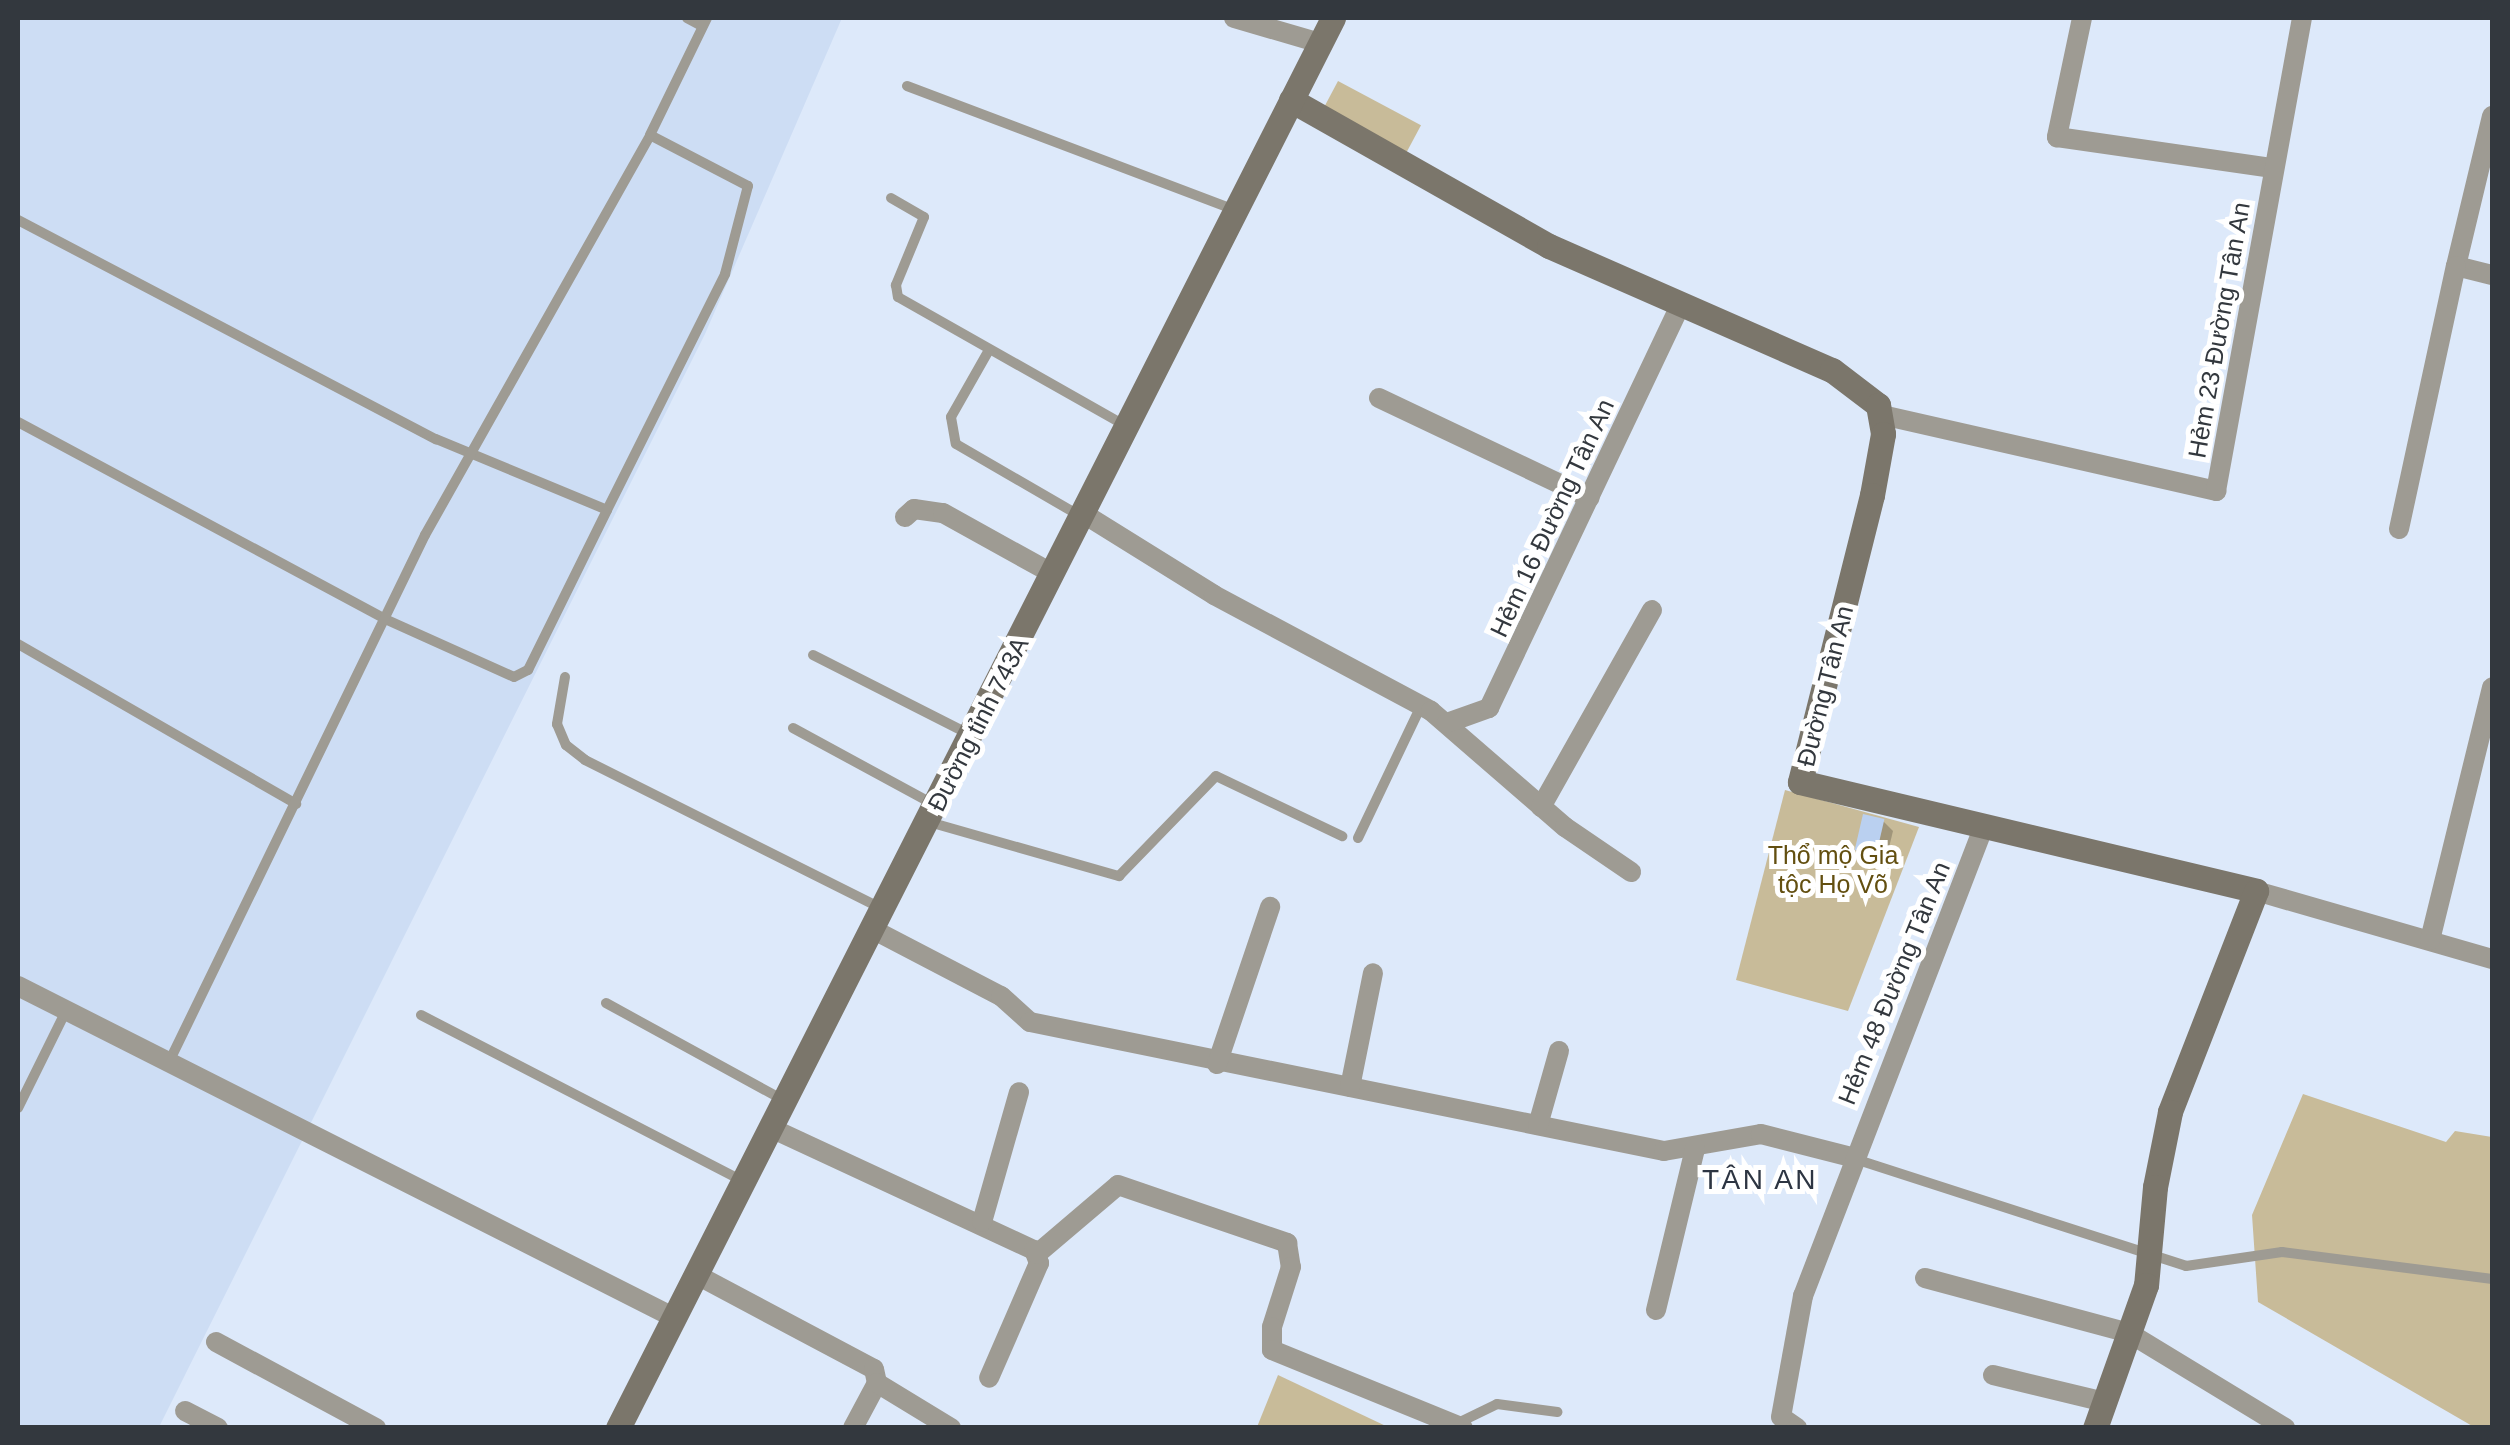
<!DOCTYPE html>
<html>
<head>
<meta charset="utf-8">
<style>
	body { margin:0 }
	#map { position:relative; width:2510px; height:1445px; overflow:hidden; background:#dde9fa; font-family:Arial,sans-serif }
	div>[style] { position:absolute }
	.built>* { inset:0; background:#cdddf4 }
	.green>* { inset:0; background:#c8bb99; transform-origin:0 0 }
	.shadow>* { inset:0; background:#0003 }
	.building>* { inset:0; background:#bad0f0; transform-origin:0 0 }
	.lane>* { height:10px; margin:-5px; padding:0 5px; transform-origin:5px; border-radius:5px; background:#9e9b93 }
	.street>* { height:20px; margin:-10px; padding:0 10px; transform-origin:10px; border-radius:10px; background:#9e9b93 }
	.secondary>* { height:25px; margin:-12.5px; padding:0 12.5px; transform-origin:12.5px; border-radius:12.5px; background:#7b766b }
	span { translate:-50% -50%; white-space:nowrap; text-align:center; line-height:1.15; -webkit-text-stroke:10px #fff; paint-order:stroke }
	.street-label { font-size:25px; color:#33383e }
	.park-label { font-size:25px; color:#634f10 }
	.neighbourhood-label { font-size:28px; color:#2d3542; letter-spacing:2.5px }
	.frame { position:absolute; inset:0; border:20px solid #33383e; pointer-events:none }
</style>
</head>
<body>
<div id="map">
	<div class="built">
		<i style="clip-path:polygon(18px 18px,842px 18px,705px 334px,159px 1427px,18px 1427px)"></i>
	</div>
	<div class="green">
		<i style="left:1338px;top:81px;width:94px;height:33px;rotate:28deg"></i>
		<i style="clip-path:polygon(1785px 790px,1919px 827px,1848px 1011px,1736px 980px)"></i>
		<i style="clip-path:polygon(2303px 1094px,2446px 1142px,2455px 1131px,2492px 1137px,2492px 1427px,2474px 1427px,2258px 1302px,2252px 1215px)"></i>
		<i style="clip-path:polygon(1278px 1375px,1388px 1427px,1257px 1427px)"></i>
	</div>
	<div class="shadow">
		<i style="clip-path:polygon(1883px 821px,1893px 831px,1885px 864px,1857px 850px)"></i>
	</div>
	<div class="building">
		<i style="left:1863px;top:814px;width:22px;height:37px;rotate:13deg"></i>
	</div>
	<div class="lane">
		<i style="left:687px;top:18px;width:17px;rotate:28deg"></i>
		<i style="left:907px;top:86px;width:351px;rotate:20.7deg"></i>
		<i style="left:891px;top:198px;width:38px;rotate:30deg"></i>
		<i style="left:924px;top:217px;width:74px;rotate:112.4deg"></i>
		<i style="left:896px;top:285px;width:12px;rotate:81deg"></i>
		<i style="left:898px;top:297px;width:262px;rotate:29.5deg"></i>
		<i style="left:18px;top:220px;width:472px;rotate:27.7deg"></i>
		<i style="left:436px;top:439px;width:185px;rotate:22.5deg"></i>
		<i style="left:607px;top:510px;width:264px;rotate:-63.4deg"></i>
		<i style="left:725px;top:274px;width:91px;rotate:-75.4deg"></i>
		<i style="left:748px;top:186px;width:110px;rotate:-152.5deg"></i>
		<i style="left:989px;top:350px;width:77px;rotate:119.6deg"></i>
		<i style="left:951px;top:417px;width:27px;rotate:80deg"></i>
		<i style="left:956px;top:444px;width:143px;rotate:30.1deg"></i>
		<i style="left:18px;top:422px;width:417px;rotate:28.2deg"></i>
		<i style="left:385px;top:619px;width:141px;rotate:24.2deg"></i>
		<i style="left:514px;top:677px;width:16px;rotate:-27deg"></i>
		<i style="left:528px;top:670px;width:178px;rotate:-63.7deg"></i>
		<i style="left:18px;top:644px;width:321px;rotate:29.9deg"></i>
		<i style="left:813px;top:655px;width:173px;rotate:26.9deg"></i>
		<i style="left:565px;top:677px;width:48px;rotate:99.7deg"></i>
		<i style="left:557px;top:724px;width:23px;rotate:67deg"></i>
		<i style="left:566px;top:745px;width:24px;rotate:38deg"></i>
		<i style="left:585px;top:760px;width:329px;rotate:26.6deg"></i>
		<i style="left:793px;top:728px;width:157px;rotate:28.5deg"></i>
		<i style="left:929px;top:822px;width:198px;rotate:15.9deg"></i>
		<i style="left:1119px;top:876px;width:139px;rotate:-45.9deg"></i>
		<i style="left:1216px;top:776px;width:140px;rotate:25.5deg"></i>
		<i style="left:1358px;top:838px;width:146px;rotate:-64.5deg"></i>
		<i style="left:606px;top:1003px;width:204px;rotate:28.7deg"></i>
		<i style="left:421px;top:1015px;width:359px;rotate:27.3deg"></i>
		<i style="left:168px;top:1064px;width:588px;rotate:-64.09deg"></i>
		<i style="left:425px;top:535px;width:459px;rotate:-60.6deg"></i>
		<i style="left:650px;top:135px;width:130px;rotate:-64deg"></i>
		<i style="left:18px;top:1108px;width:108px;rotate:-63.7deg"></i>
		<i style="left:1852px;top:1158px;width:351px;rotate:17.9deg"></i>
		<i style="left:2186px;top:1266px;width:97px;rotate:-8.3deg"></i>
		<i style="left:2282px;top:1252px;width:212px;rotate:7.3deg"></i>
		<i style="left:1458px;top:1423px;width:43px;rotate:-26deg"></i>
		<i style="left:1497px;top:1404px;width:61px;rotate:7.6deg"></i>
	</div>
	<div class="street">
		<i style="left:1234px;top:18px;width:90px;rotate:16.2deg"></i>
		<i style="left:2082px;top:18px;width:122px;rotate:101.9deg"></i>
		<i style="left:2057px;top:137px;width:218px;rotate:8.2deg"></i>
		<i style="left:2492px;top:116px;width:154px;rotate:103.5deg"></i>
		<i style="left:2456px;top:266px;width:37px;rotate:14deg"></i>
		<i style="left:1379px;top:398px;width:233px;rotate:25.4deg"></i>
		<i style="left:1882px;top:415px;width:343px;rotate:12.8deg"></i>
		<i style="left:2216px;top:491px;width:481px;rotate:-79.7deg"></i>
		<i style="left:1084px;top:514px;width:153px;rotate:31.9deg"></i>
		<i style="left:1214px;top:595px;width:246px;rotate:28.1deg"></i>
		<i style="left:1431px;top:711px;width:177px;rotate:40.9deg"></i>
		<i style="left:1565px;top:827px;width:80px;rotate:34.3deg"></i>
		<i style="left:905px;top:517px;width:12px;rotate:-42deg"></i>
		<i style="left:914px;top:509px;width:29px;rotate:8deg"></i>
		<i style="left:943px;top:513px;width:126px;rotate:29deg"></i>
		<i style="left:2399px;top:529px;width:269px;rotate:-77.8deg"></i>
		<i style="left:1447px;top:723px;width:45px;rotate:-19.7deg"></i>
		<i style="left:1489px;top:708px;width:446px;rotate:-64.6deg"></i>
		<i style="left:1541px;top:807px;width:226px;rotate:-60.6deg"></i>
		<i style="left:2256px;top:891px;width:246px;rotate:16.1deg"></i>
		<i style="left:874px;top:930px;width:143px;rotate:27.5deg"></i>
		<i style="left:1001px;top:996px;width:39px;rotate:42deg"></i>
		<i style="left:1030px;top:1022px;width:647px;rotate:11.5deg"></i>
		<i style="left:1664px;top:1151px;width:98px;rotate:-9.9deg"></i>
		<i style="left:1761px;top:1134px;width:93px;rotate:14.3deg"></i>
		<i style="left:2430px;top:940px;width:260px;rotate:-76.2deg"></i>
		<i style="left:18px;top:986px;width:736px;rotate:26.81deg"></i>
		<i style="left:1217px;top:1064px;width:166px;rotate:-71.3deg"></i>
		<i style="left:1350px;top:1087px;width:116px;rotate:-78.6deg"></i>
		<i style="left:1538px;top:1125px;width:77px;rotate:-74.2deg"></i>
		<i style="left:773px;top:1129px;width:288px;rotate:24.9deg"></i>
		<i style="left:1034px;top:1250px;width:14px;rotate:69deg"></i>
		<i style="left:1039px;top:1263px;width:125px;rotate:113.5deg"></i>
		<i style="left:982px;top:1222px;width:135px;rotate:-74.1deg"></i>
		<i style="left:1037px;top:1254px;width:106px;rotate:-40.4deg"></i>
		<i style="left:1118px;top:1185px;width:179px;rotate:18.9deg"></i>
		<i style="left:1287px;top:1243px;width:24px;rotate:81deg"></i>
		<i style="left:1291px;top:1267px;width:63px;rotate:107.6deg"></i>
		<i style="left:1272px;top:1327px;width:23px;rotate:90deg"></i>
		<i style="left:1272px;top:1350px;width:206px;rotate:22.2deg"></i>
		<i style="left:697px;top:1275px;width:200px;rotate:28deg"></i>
		<i style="left:874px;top:1369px;width:14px;rotate:78deg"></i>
		<i style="left:877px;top:1383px;width:51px;rotate:118.1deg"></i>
		<i style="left:1925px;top:1278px;width:211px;rotate:15.1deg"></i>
		<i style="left:2129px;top:1333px;width:183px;rotate:31.3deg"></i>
		<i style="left:1656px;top:1310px;width:166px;rotate:-76.4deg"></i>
		<i style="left:216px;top:1342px;width:182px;rotate:28.3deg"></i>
		<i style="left:1993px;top:1375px;width:115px;rotate:13.6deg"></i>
		<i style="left:877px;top:1383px;width:87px;rotate:31.3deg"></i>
		<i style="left:185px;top:1411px;width:37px;rotate:27deg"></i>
		<i style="left:1797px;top:1428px;width:19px;rotate:-145deg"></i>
		<i style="left:1781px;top:1417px;width:123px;rotate:-79.7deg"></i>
		<i style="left:1803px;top:1296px;width:504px;rotate:-68.94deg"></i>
	</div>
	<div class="secondary">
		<i style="left:1291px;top:100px;width:296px;rotate:29.5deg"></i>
		<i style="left:1549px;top:246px;width:309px;rotate:23.7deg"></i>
		<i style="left:1832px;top:370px;width:58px;rotate:37.3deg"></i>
		<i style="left:1878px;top:405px;width:29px;rotate:80deg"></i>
		<i style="left:1883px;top:434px;width:62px;rotate:100.2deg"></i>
		<i style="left:1872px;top:495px;width:296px;rotate:104.1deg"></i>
		<i style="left:1800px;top:782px;width:469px;rotate:13.4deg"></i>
		<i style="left:2256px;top:891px;width:237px;rotate:111.3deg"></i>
		<i style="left:2170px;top:1112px;width:76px;rotate:101.3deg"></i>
		<i style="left:2155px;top:1187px;width:98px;rotate:95.2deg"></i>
		<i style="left:2146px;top:1285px;width:152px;rotate:109.6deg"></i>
		<i style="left:618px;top:1428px;width:1581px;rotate:-63.11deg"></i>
	</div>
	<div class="street-label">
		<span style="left:2219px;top:330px;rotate:-80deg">Hẻm 23 Đường Tân An</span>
		<span style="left:1552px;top:518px;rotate:-65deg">Hẻm 16 Đường Tân An</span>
		<span style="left:1825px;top:686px;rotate:-76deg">Đường Tân An</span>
		<span style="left:978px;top:724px;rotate:-63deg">Đường tỉnh 743A</span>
		<span style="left:1894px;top:983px;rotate:-68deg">Hẻm 48 Đường Tân An</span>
	</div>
	<div class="park-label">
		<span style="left:1833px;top:870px">Thổ mộ Gia<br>tộc Họ Võ</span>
	</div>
	<div class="neighbourhood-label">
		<span style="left:1760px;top:1180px">TÂN AN</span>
	</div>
	<div class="frame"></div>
</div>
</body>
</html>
